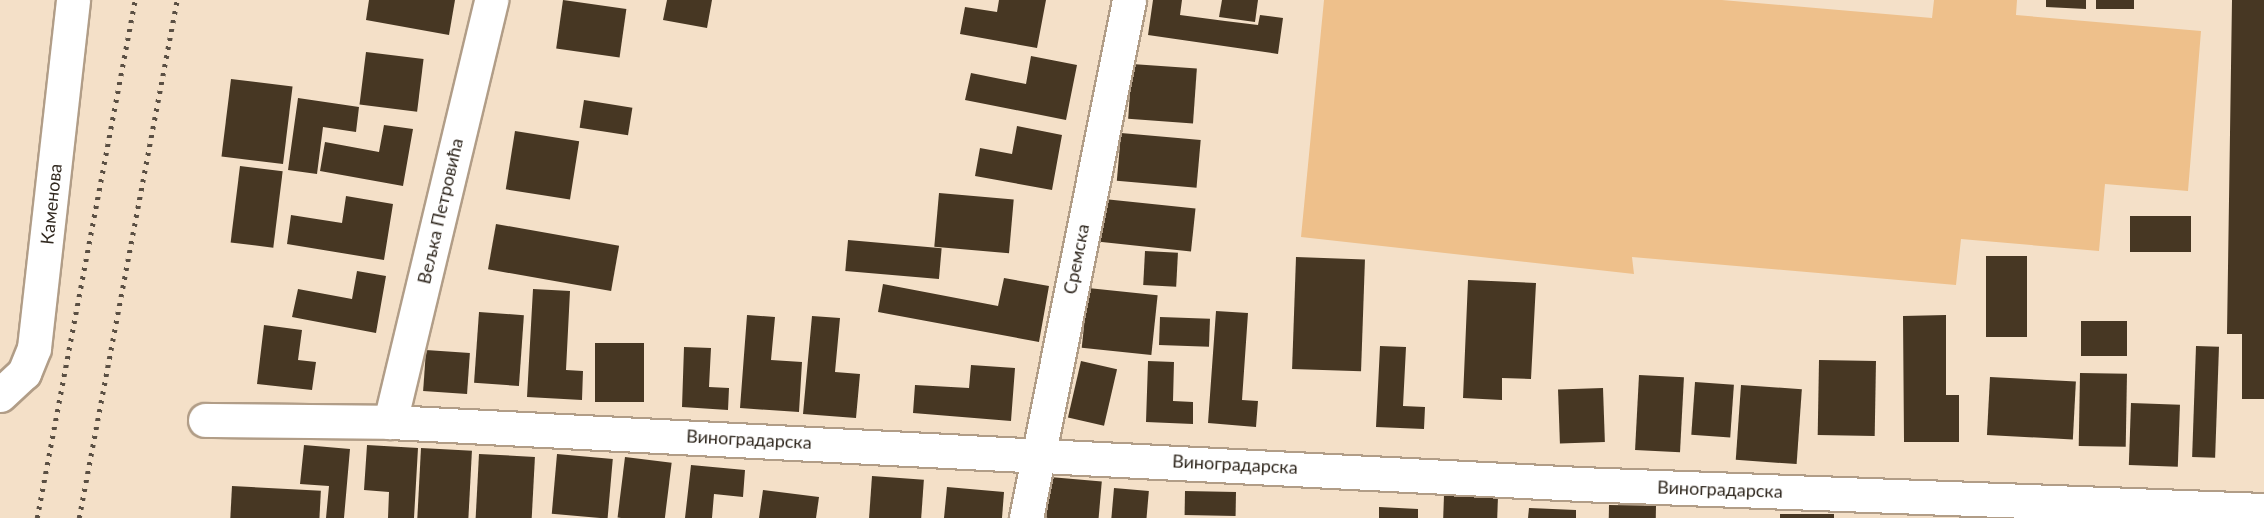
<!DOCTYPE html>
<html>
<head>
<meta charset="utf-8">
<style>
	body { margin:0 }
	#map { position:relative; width:2264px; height:518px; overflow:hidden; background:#f4e0c8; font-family:Lato,sans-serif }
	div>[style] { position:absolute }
	.green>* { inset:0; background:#eec08b }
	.building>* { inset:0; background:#473723; transform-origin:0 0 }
	.roads { filter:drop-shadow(2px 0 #b19d87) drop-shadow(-2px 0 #b19d87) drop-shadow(0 2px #b19d87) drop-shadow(0 -2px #b19d87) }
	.minor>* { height:33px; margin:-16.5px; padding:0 16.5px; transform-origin:16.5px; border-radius:16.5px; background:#fff }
	.rail>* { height:4.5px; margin-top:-2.25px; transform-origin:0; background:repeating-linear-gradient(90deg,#5a4f43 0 3px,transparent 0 9px) }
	span { translate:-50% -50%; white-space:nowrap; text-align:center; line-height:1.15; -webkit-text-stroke:6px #fff; paint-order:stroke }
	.street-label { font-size:18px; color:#312920 }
</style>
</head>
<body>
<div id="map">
	<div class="green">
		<i style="clip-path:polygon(1324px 0,1722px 0,1932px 18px,1934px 0,2017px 0,2016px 15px,2201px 31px,2188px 191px,2105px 184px,2099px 251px,1961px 239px,1956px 285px,1632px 257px,1634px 274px,1301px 237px)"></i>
	</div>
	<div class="building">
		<i style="clip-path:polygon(369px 0,455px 0,449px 35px,366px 20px)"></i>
		<i style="left:563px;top:0;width:64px;height:49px;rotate:8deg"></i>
		<i style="clip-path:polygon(667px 0,712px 0,707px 28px,663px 20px)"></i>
		<i style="clip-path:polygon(999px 0,1046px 0,1037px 48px,960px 34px,965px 7px,997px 12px)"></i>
		<i style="clip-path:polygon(1153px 0,1182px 0,1180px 15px,1225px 21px,1258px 25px,1260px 15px,1283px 18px,1278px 54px,1148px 35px)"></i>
		<i style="clip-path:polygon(1222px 0,1258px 0,1255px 22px,1219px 17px)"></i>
		<i style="clip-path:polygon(2046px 0,2086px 0,2086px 9px,2046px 7px)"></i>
		<i style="left:2096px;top:0;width:38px;height:9px"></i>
		<i style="clip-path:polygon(2232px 0,2264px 0,2264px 399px,2242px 399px,2242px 334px,2227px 334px)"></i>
		<i style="left:366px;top:52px;width:58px;height:53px;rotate:7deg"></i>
		<i style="clip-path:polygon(1031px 56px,1077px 65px,1066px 120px,965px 100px,971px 73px,1026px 84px)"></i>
		<i style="left:1132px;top:64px;width:65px;height:55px;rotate:4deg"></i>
		<i style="left:231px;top:79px;width:62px;height:78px;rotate:7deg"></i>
		<i style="clip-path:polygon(298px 98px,359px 107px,356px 132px,323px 127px,317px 174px,288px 170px)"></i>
		<i style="left:584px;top:100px;width:49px;height:28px;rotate:9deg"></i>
		<i style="clip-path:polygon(384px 125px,413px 129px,403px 186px,320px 171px,325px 142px,379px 152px)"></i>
		<i style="clip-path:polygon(1017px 126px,1062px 135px,1052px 190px,975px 176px,980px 148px,1012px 154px)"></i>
		<i style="left:515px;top:131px;width:65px;height:59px;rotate:9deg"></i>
		<i style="left:1121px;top:133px;width:80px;height:48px;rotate:5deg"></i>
		<i style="left:240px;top:166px;width:43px;height:77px;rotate:7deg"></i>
		<i style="left:939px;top:193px;width:75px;height:54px;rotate:5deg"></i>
		<i style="clip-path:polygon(346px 196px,393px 204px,384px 260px,287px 244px,291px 215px,342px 223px)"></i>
		<i style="left:1104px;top:199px;width:92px;height:43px;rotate:6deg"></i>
		<i style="left:2130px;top:216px;width:61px;height:36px"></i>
		<i style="left:496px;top:224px;width:125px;height:46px;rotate:10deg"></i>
		<i style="left:848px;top:240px;width:94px;height:31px;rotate:5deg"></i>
		<i style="left:1145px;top:251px;width:33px;height:34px;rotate:3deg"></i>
		<i style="left:1986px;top:256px;width:41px;height:81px"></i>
		<i style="left:1296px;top:257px;width:69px;height:112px;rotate:2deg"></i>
		<i style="clip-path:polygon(357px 271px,386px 276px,376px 333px,292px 317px,298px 289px,352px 299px)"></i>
		<i style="clip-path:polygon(1004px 278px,1049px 286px,1039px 342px,878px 312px,883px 284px,998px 306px)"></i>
		<i style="clip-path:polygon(1468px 280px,1536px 283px,1531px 379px,1502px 378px,1502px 400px,1463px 398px)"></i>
		<i style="left:1088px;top:288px;width:70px;height:60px;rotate:6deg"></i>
		<i style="clip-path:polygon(533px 289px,570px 291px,566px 370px,583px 371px,582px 400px,527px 397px)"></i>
		<i style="clip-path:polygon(1216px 311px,1248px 313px,1242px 400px,1258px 401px,1256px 427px,1208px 423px)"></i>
		<i style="left:479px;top:312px;width:45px;height:71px;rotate:4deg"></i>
		<i style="clip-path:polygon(747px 315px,775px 317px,771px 360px,802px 362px,799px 412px,740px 408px)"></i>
		<i style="clip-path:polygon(1946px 315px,1946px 395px,1959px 395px,1959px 442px,1904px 442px,1903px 316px)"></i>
		<i style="clip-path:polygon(812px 316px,840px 318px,835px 372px,860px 374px,856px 418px,803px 414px)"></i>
		<i style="left:1160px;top:317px;width:50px;height:28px;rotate:2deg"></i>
		<i style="left:2081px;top:321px;width:46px;height:35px"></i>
		<i style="clip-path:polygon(264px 325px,302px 330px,298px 360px,316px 362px,312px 390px,257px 384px)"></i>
		<i style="left:595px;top:343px;width:49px;height:59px"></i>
		<i style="clip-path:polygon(1380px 346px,1406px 347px,1403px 406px,1425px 407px,1424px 429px,1376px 427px)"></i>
		<i style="left:2196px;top:346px;width:23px;height:111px;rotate:2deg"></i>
		<i style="clip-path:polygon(684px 347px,711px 348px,709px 387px,729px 388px,728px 410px,682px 407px)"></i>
		<i style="left:426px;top:350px;width:44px;height:41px;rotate:4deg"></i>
		<i style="left:1819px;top:360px;width:57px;height:75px;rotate:1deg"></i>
		<i style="left:1081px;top:361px;width:37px;height:58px;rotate:13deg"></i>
		<i style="clip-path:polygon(1148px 361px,1174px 362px,1173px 401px,1193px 402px,1193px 424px,1146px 422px)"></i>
		<i style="clip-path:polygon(971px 365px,1015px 368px,1011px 421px,913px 413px,915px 385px,969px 388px)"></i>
		<i style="left:2080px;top:373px;width:47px;height:73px;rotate:1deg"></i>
		<i style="left:1639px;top:375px;width:45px;height:75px;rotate:3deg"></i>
		<i style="left:1990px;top:377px;width:86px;height:58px;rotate:3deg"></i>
		<i style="left:1695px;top:382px;width:39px;height:53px;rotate:4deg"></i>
		<i style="left:1741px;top:385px;width:61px;height:75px;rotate:4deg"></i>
		<i style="left:1603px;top:388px;width:54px;height:45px;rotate:88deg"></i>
		<i style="left:2131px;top:403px;width:49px;height:62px;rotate:2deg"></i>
		<i style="clip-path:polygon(304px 445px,350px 449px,344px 518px,326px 518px,329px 486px,300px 484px)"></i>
		<i style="clip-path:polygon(367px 445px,418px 448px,414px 518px,388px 518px,389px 492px,364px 490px)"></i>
		<i style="left:421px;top:448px;width:51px;height:70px;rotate:3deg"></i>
		<i style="left:479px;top:454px;width:56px;height:64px;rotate:3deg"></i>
		<i style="left:557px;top:454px;width:56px;height:60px;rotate:5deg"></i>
		<i style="left:625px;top:457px;width:47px;height:61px;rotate:7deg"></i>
		<i style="clip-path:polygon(691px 465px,745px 470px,743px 497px,714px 494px,712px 518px,685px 518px)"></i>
		<i style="left:872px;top:476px;width:52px;height:42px;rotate:4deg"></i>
		<i style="left:1050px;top:477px;width:52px;height:41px;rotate:5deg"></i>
		<i style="left:232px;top:486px;width:89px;height:32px;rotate:3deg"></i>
		<i style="clip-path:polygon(947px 487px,1004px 492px,1002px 518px,944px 518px)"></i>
		<i style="left:1114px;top:488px;width:35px;height:30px;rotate:5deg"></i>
		<i style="clip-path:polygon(763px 490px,819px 497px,816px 518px,759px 518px)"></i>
		<i style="left:1185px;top:491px;width:51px;height:24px;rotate:1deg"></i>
		<i style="left:1444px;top:495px;width:54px;height:23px;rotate:2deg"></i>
		<i style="left:1609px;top:505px;width:47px;height:13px;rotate:1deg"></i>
		<i style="clip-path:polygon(1379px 507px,1418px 509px,1418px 518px,1379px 518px)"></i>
		<i style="clip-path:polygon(1529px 508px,1576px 510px,1576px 518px,1528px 518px)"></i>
		<i style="left:1780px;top:514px;width:54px;height:4px"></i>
	</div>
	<div class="roads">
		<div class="minor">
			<i style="left:0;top:395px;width:33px;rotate:-43deg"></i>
			<i style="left:24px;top:373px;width:27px;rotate:-68deg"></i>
			<i style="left:34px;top:348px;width:350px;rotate:-83.6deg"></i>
			<i style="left:205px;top:420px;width:185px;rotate:0.6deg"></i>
			<i style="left:390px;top:422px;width:1192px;rotate:2.98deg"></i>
			<i style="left:1580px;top:484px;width:684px;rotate:2.18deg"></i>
			<i style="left:390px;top:422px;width:434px;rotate:-76.5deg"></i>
			<i style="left:1026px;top:518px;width:528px;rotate:-78.75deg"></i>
		</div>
	</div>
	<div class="rail">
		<i style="left:37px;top:518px;width:527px;rotate:-79.29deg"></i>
		<i style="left:79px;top:518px;width:527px;rotate:-79.29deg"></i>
	</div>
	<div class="street-label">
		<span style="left:51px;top:204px;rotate:-84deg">Каменова</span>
		<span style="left:440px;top:211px;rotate:-77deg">Вељка Петровића</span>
		<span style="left:1076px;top:259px;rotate:-79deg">Сремска</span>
		<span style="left:749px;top:439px;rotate:3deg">Виноградарска</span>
		<span style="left:1235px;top:464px;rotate:3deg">Виноградарска</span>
		<span style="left:1720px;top:489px;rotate:2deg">Виноградарска</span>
	</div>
</div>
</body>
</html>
